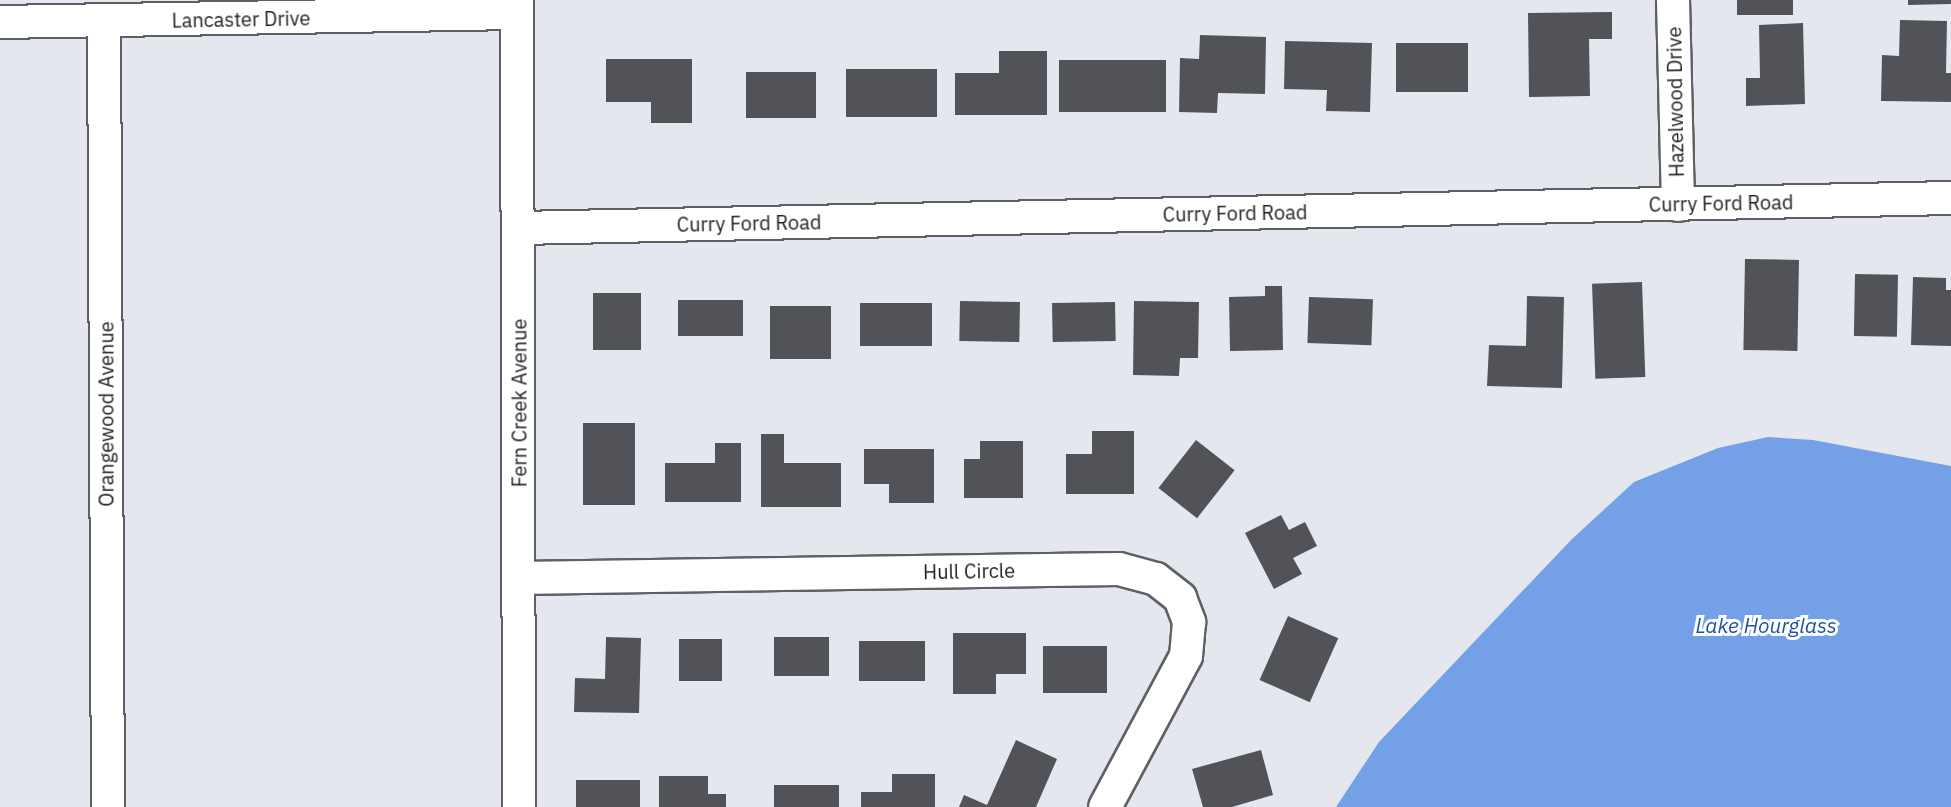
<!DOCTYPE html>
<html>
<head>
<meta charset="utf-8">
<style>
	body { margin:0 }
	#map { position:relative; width:1951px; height:807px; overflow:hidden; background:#e5e7ee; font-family:"IBM Plex Sans",sans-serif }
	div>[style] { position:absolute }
	.water>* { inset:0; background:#74a0e8 }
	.building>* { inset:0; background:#525359; transform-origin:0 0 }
	.roads { filter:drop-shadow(2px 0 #5e6066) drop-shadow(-2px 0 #5e6066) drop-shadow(0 2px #5e6066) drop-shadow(0 -2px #5e6066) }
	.minor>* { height:32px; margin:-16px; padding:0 16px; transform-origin:16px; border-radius:16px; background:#fff }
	span { translate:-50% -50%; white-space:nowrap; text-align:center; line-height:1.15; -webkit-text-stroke:6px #fff; paint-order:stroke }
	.street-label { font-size:20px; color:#1d1e20 }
	.water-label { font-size:21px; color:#2053a7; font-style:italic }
</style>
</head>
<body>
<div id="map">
	<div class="water">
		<i style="clip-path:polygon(1768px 437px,1813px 440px,1951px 466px,1951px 807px,1336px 807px,1379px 742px,1571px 540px,1634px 482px,1718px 448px)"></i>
	</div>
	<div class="building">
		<i style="left:1737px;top:0;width:56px;height:15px"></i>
		<i style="clip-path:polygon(1908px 0,1951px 0,1951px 4px,1908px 5px)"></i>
		<i style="clip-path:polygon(1612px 12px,1612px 39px,1589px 39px,1590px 96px,1529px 97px,1528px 13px)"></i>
		<i style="clip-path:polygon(1900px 20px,1947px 21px,1946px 73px,1951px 73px,1951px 102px,1881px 101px,1882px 55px,1899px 56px)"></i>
		<i style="clip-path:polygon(1803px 23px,1805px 104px,1746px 106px,1746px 78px,1760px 78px,1759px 25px)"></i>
		<i style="clip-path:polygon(1200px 35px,1266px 37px,1265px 94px,1218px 93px,1217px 113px,1179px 112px,1180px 58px,1199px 59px)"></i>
		<i style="clip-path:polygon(1285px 41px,1372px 43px,1370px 112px,1326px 111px,1327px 90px,1284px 89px)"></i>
		<i style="left:1396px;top:43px;width:72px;height:49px"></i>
		<i style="clip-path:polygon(999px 51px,1047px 51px,1047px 115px,955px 115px,955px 73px,999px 73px)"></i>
		<i style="clip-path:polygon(606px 59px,692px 59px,692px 123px,651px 123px,651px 102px,606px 102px)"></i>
		<i style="left:1059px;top:60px;width:107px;height:52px"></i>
		<i style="left:846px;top:69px;width:91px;height:48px"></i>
		<i style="left:746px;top:72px;width:70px;height:46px"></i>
		<i style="left:1745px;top:259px;width:54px;height:91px;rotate:1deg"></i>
		<i style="left:1855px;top:274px;width:43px;height:62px;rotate:1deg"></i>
		<i style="clip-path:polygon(1913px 277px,1946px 278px,1946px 290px,1951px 290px,1951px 346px,1911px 345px)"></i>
		<i style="left:1642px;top:282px;width:95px;height:50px;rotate:88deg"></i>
		<i style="clip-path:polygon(1265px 286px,1282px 286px,1283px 350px,1230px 351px,1229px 297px,1265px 296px)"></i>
		<i style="left:593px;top:293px;width:48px;height:57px"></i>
		<i style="clip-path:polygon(1527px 296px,1564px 297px,1562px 388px,1487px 386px,1489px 345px,1526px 346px)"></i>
		<i style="left:1309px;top:297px;width:64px;height:46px;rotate:2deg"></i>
		<i style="left:678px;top:300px;width:65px;height:36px"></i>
		<i style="left:960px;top:301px;width:60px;height:40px;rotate:1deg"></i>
		<i style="clip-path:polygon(1134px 301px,1199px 302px,1198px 358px,1180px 358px,1179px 376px,1133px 375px)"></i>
		<i style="left:1115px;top:302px;width:39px;height:63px;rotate:89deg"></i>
		<i style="left:860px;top:303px;width:72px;height:43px"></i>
		<i style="left:770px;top:306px;width:61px;height:53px"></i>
		<i style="left:583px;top:423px;width:52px;height:82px"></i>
		<i style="clip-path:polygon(1092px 431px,1134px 431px,1134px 494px,1066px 494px,1066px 454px,1092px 454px)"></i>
		<i style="clip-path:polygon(761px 434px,784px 434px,784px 463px,841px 463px,841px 507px,761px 507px)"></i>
		<i style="left:1196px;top:440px;width:49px;height:61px;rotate:38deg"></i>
		<i style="clip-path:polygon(980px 441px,1023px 441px,1023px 498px,964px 498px,964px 459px,980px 459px)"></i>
		<i style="clip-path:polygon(715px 443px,741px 443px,741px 502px,665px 502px,665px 463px,715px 463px)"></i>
		<i style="clip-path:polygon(864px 449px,934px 449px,934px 503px,889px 503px,889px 484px,864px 484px)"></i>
		<i style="clip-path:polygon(1281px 515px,1289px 530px,1305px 522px,1317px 546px,1293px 558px,1302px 574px,1274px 589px,1245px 533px)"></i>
		<i style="left:1288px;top:616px;width:55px;height:70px;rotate:24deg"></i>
		<i style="clip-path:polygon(953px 633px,1026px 633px,1026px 674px,996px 674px,996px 694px,953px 694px)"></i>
		<i style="clip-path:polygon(606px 637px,641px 638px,639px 713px,574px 712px,575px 678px,605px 679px)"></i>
		<i style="left:774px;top:637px;width:55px;height:39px"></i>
		<i style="left:679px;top:639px;width:43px;height:42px"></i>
		<i style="left:859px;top:641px;width:66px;height:40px"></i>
		<i style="left:1043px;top:646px;width:64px;height:47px"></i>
		<i style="clip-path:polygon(1016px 740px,1057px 759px,1036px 807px,959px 807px,964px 795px,987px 805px)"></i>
		<i style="clip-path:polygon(1261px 750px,1273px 795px,1232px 807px,1203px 807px,1192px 769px)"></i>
		<i style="clip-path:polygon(892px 774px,935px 774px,935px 807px,861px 807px,861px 792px,892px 792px)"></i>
		<i style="clip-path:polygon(659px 776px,708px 776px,708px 794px,726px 794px,726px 807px,659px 807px)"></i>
		<i style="left:576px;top:780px;width:64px;height:27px"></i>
		<i style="left:774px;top:785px;width:65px;height:22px"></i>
	</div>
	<div class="roads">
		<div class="minor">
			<i style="left:517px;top:0;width:807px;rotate:89.86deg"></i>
			<i style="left:1673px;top:0;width:205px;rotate:88.6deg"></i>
			<i style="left:0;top:22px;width:517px;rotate:-1deg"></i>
			<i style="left:104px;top:22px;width:785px;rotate:89.71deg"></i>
			<i style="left:519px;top:228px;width:1432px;rotate:-1.2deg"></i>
			<i style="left:519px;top:578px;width:600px;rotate:-0.86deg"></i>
			<i style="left:1119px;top:569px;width:38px;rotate:15deg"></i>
			<i style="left:1156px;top:579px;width:31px;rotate:38deg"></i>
			<i style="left:1180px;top:598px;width:26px;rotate:69deg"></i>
			<i style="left:1189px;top:622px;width:34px;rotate:95deg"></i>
			<i style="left:1186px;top:656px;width:171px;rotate:118.2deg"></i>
		</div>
	</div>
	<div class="street-label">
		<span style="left:241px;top:19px;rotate:-1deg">Lancaster Drive</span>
		<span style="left:1675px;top:102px;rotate:-91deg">Hazelwood Drive</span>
		<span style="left:1721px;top:203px;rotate:-1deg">Curry Ford Road</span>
		<span style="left:1235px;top:213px;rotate:-1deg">Curry Ford Road</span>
		<span style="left:749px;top:223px;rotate:-1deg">Curry Ford Road</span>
		<span style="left:519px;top:403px;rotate:-90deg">Fern Creek Avenue</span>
		<span style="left:106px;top:414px;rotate:-90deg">Orangewood Avenue</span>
		<span style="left:969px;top:571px;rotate:-1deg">Hull Circle</span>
	</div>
	<div class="water-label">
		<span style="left:1766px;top:625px">Lake Hourglass</span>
	</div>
</div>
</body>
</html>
